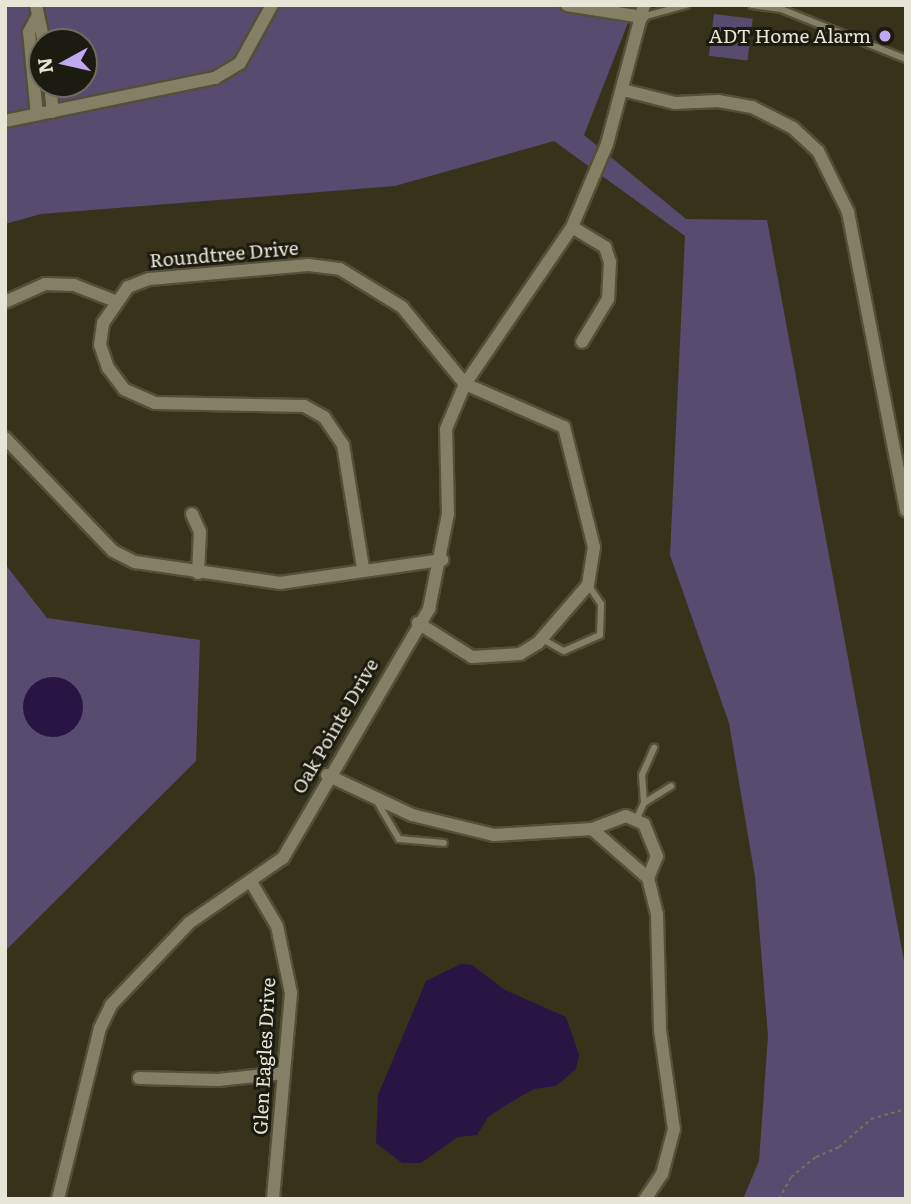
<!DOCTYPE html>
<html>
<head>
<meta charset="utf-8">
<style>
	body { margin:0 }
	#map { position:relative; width:911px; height:1204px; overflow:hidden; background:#37331a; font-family:Literata,serif }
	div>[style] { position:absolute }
	.green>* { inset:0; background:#584b70; transform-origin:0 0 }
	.water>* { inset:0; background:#281544 }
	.round { border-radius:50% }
	.path>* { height:2px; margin-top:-1px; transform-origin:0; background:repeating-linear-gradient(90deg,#74715b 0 3.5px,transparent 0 7px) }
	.roads { filter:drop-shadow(2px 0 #534f38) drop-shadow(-2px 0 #534f38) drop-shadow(0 2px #534f38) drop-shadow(0 -2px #534f38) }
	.service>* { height:6px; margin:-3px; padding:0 3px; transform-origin:3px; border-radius:3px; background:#848066 }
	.minor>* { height:12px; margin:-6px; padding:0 6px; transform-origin:6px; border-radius:6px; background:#848066 }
	.dots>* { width:19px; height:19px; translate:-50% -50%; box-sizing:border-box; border:4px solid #1c1b10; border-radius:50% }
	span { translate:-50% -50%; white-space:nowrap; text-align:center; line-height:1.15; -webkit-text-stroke:6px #1c1b10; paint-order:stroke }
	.poi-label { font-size:19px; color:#e7e5d6 }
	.right { translate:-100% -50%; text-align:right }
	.street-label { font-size:19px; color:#e7e5d6 }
	.frame { position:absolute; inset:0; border:7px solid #e7e5d6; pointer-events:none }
	.north { position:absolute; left:28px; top:28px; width:70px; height:70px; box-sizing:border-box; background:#1c1b10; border:2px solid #6d6c5f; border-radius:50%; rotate:262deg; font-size:19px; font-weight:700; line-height:28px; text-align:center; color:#e7e5d6 }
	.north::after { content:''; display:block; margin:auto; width:24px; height:32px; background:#c1a8f3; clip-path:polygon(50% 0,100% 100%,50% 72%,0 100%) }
</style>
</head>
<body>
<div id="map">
	<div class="green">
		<i style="clip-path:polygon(evenodd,5px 5px,635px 5px,584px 135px,686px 219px,767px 220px,906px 972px,906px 1199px,743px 1199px,759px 1161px,768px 1036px,755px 877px,729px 723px,670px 555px,685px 236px,554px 141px,395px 186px,41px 214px,5px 224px,5px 5px,42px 42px,84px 42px,84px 84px,42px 84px,42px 42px)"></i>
		<i style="left:714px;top:14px;width:39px;height:18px;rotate:7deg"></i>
		<i style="left:711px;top:38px;width:39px;height:18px;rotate:7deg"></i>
		<i style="clip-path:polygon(5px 564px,47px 618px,200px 640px,196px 761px,5px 951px)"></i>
	</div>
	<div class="water">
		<i class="round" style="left:23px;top:677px;width:60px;height:60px"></i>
		<i style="clip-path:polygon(461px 964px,472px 965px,505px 990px,566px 1017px,579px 1055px,576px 1069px,556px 1086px,534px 1089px,511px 1102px,488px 1117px,477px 1135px,458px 1137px,421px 1163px,402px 1163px,376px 1143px,378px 1095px,426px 981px)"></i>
	</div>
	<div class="path">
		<i style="left:779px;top:1199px;width:25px;rotate:-61deg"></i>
		<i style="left:791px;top:1177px;width:32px;rotate:-39deg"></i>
		<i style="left:816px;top:1157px;width:25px;rotate:-23deg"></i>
		<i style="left:839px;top:1147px;width:43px;rotate:-41.2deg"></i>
		<i style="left:871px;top:1119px;width:36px;rotate:-16deg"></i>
	</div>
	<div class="roads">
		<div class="service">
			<i style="left:752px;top:5px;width:29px;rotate:8deg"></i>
			<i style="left:781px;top:9px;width:135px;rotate:21.8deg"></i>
			<i style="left:642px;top:17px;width:46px;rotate:-15.3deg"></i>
			<i style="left:542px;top:639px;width:25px;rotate:29deg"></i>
			<i style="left:564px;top:651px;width:39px;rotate:-24deg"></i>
			<i style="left:600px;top:635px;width:31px;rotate:-88deg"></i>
			<i style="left:601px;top:604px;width:23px;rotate:-124deg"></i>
			<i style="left:376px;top:800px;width:45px;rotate:59.5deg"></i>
			<i style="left:399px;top:839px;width:45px;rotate:5.1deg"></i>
			<i style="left:644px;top:803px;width:28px;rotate:-94deg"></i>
			<i style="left:642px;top:775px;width:30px;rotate:-66deg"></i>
			<i style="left:636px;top:820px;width:19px;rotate:-65deg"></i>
			<i style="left:644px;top:803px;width:32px;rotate:-32deg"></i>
		</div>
		<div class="minor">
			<i style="left:36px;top:5px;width:38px;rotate:78deg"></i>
			<i style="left:567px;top:5px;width:76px;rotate:9.1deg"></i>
			<i style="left:37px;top:17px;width:17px;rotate:118deg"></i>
			<i style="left:29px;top:32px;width:83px;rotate:84.5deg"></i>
			<i style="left:50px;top:84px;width:28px;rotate:84deg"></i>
			<i style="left:623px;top:90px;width:54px;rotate:14deg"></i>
			<i style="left:675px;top:103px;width:43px;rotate:-2.7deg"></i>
			<i style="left:718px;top:101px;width:35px;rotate:10deg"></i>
			<i style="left:752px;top:107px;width:46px;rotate:27.1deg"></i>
			<i style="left:793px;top:128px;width:34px;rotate:43deg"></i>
			<i style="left:818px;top:151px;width:68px;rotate:63.8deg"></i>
			<i style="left:848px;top:212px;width:304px;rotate:79deg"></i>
			<i style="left:5px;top:121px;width:214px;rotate:-11.6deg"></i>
			<i style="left:215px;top:78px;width:29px;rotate:-31deg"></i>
			<i style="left:240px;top:63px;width:66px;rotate:-61.1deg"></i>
			<i style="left:572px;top:227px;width:39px;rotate:31deg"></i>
			<i style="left:605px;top:247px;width:16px;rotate:72deg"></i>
			<i style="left:610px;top:262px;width:37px;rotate:93deg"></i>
			<i style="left:608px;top:299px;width:50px;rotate:121.2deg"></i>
			<i style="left:5px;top:302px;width:44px;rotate:-24.2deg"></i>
			<i style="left:45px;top:284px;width:29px;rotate:2deg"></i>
			<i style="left:74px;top:285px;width:44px;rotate:21.3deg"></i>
			<i style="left:5px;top:438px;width:156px;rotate:46.3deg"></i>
			<i style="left:113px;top:551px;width:25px;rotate:27deg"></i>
			<i style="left:135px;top:562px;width:147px;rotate:8.2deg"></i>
			<i style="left:280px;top:583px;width:164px;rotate:-8.1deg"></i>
			<i style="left:192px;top:514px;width:20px;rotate:66deg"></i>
			<i style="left:200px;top:532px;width:41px;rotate:92.8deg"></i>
			<i style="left:363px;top:568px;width:125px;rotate:-99.2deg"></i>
			<i style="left:343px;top:445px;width:34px;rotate:-124deg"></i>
			<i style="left:324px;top:417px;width:23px;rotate:-151deg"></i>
			<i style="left:304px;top:406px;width:149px;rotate:-178.8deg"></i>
			<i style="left:155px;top:403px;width:34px;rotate:-156deg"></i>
			<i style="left:124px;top:389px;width:26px;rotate:-127deg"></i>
			<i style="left:108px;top:368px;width:24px;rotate:-109deg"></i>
			<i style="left:100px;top:345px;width:22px;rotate:-82deg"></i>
			<i style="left:103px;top:323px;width:44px;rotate:-55.2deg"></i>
			<i style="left:128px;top:287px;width:22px;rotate:-21deg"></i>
			<i style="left:149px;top:279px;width:160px;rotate:-5deg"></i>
			<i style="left:308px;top:265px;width:32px;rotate:7deg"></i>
			<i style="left:340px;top:269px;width:73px;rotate:31.5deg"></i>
			<i style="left:402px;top:307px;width:99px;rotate:50.7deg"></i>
			<i style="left:465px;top:384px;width:108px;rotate:23.5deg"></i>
			<i style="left:564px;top:427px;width:124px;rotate:76deg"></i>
			<i style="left:594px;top:547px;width:38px;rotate:99deg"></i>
			<i style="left:588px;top:585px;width:77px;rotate:130.8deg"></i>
			<i style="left:538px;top:643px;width:21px;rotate:149deg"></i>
			<i style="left:520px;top:654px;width:48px;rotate:176.4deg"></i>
			<i style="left:472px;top:657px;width:64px;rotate:-147.8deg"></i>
			<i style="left:327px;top:775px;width:94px;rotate:25.2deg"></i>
			<i style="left:412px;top:815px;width:84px;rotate:13.7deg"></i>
			<i style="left:494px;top:835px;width:98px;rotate:-3.5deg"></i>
			<i style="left:592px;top:829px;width:74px;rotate:41.2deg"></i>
			<i style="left:648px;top:878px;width:37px;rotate:76deg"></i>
			<i style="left:657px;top:914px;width:116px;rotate:88.5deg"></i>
			<i style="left:660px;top:1030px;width:100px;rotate:82deg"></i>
			<i style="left:674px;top:1129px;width:47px;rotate:104.9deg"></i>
			<i style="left:662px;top:1174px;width:30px;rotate:124deg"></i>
			<i style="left:592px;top:829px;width:36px;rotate:-21deg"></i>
			<i style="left:626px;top:816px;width:20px;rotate:24deg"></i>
			<i style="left:644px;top:824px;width:35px;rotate:68deg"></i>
			<i style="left:657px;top:856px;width:24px;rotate:112deg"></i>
			<i style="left:251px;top:882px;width:51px;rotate:59.4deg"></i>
			<i style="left:277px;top:926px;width:68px;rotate:78.2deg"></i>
			<i style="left:291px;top:993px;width:207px;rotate:95deg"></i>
			<i style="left:139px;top:1078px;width:79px;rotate:1.5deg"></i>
			<i style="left:218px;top:1080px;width:66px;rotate:-6.1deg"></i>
			<i style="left:58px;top:1199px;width:176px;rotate:-76.2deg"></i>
			<i style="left:100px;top:1028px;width:25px;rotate:-64deg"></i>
			<i style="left:111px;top:1005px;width:113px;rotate:-46.4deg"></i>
			<i style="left:189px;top:923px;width:114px;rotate:-34.7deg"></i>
			<i style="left:283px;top:858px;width:289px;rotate:-59.6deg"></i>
			<i style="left:429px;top:609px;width:97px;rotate:-78.7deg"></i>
			<i style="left:448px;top:514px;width:85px;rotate:-91.3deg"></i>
			<i style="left:446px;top:429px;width:49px;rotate:-67.1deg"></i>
			<i style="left:465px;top:384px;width:190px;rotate:-55.7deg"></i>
			<i style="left:572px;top:227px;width:90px;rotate:-67.1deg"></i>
			<i style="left:607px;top:144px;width:144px;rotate:-75.1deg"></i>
		</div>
	</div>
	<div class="dots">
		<i style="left:885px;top:36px;background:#c1a8f3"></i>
	</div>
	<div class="poi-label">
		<span class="right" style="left:871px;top:36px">ADT Home Alarm</span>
	</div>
	<div class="street-label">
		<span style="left:224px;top:254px;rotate:-5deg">Roundtree Drive</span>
		<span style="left:335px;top:726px;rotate:-60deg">Oak Pointe Drive</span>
		<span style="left:264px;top:1056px;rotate:-87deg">Glen Eagles Drive</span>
	</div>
	<div class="frame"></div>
	<div class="north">N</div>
</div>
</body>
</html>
